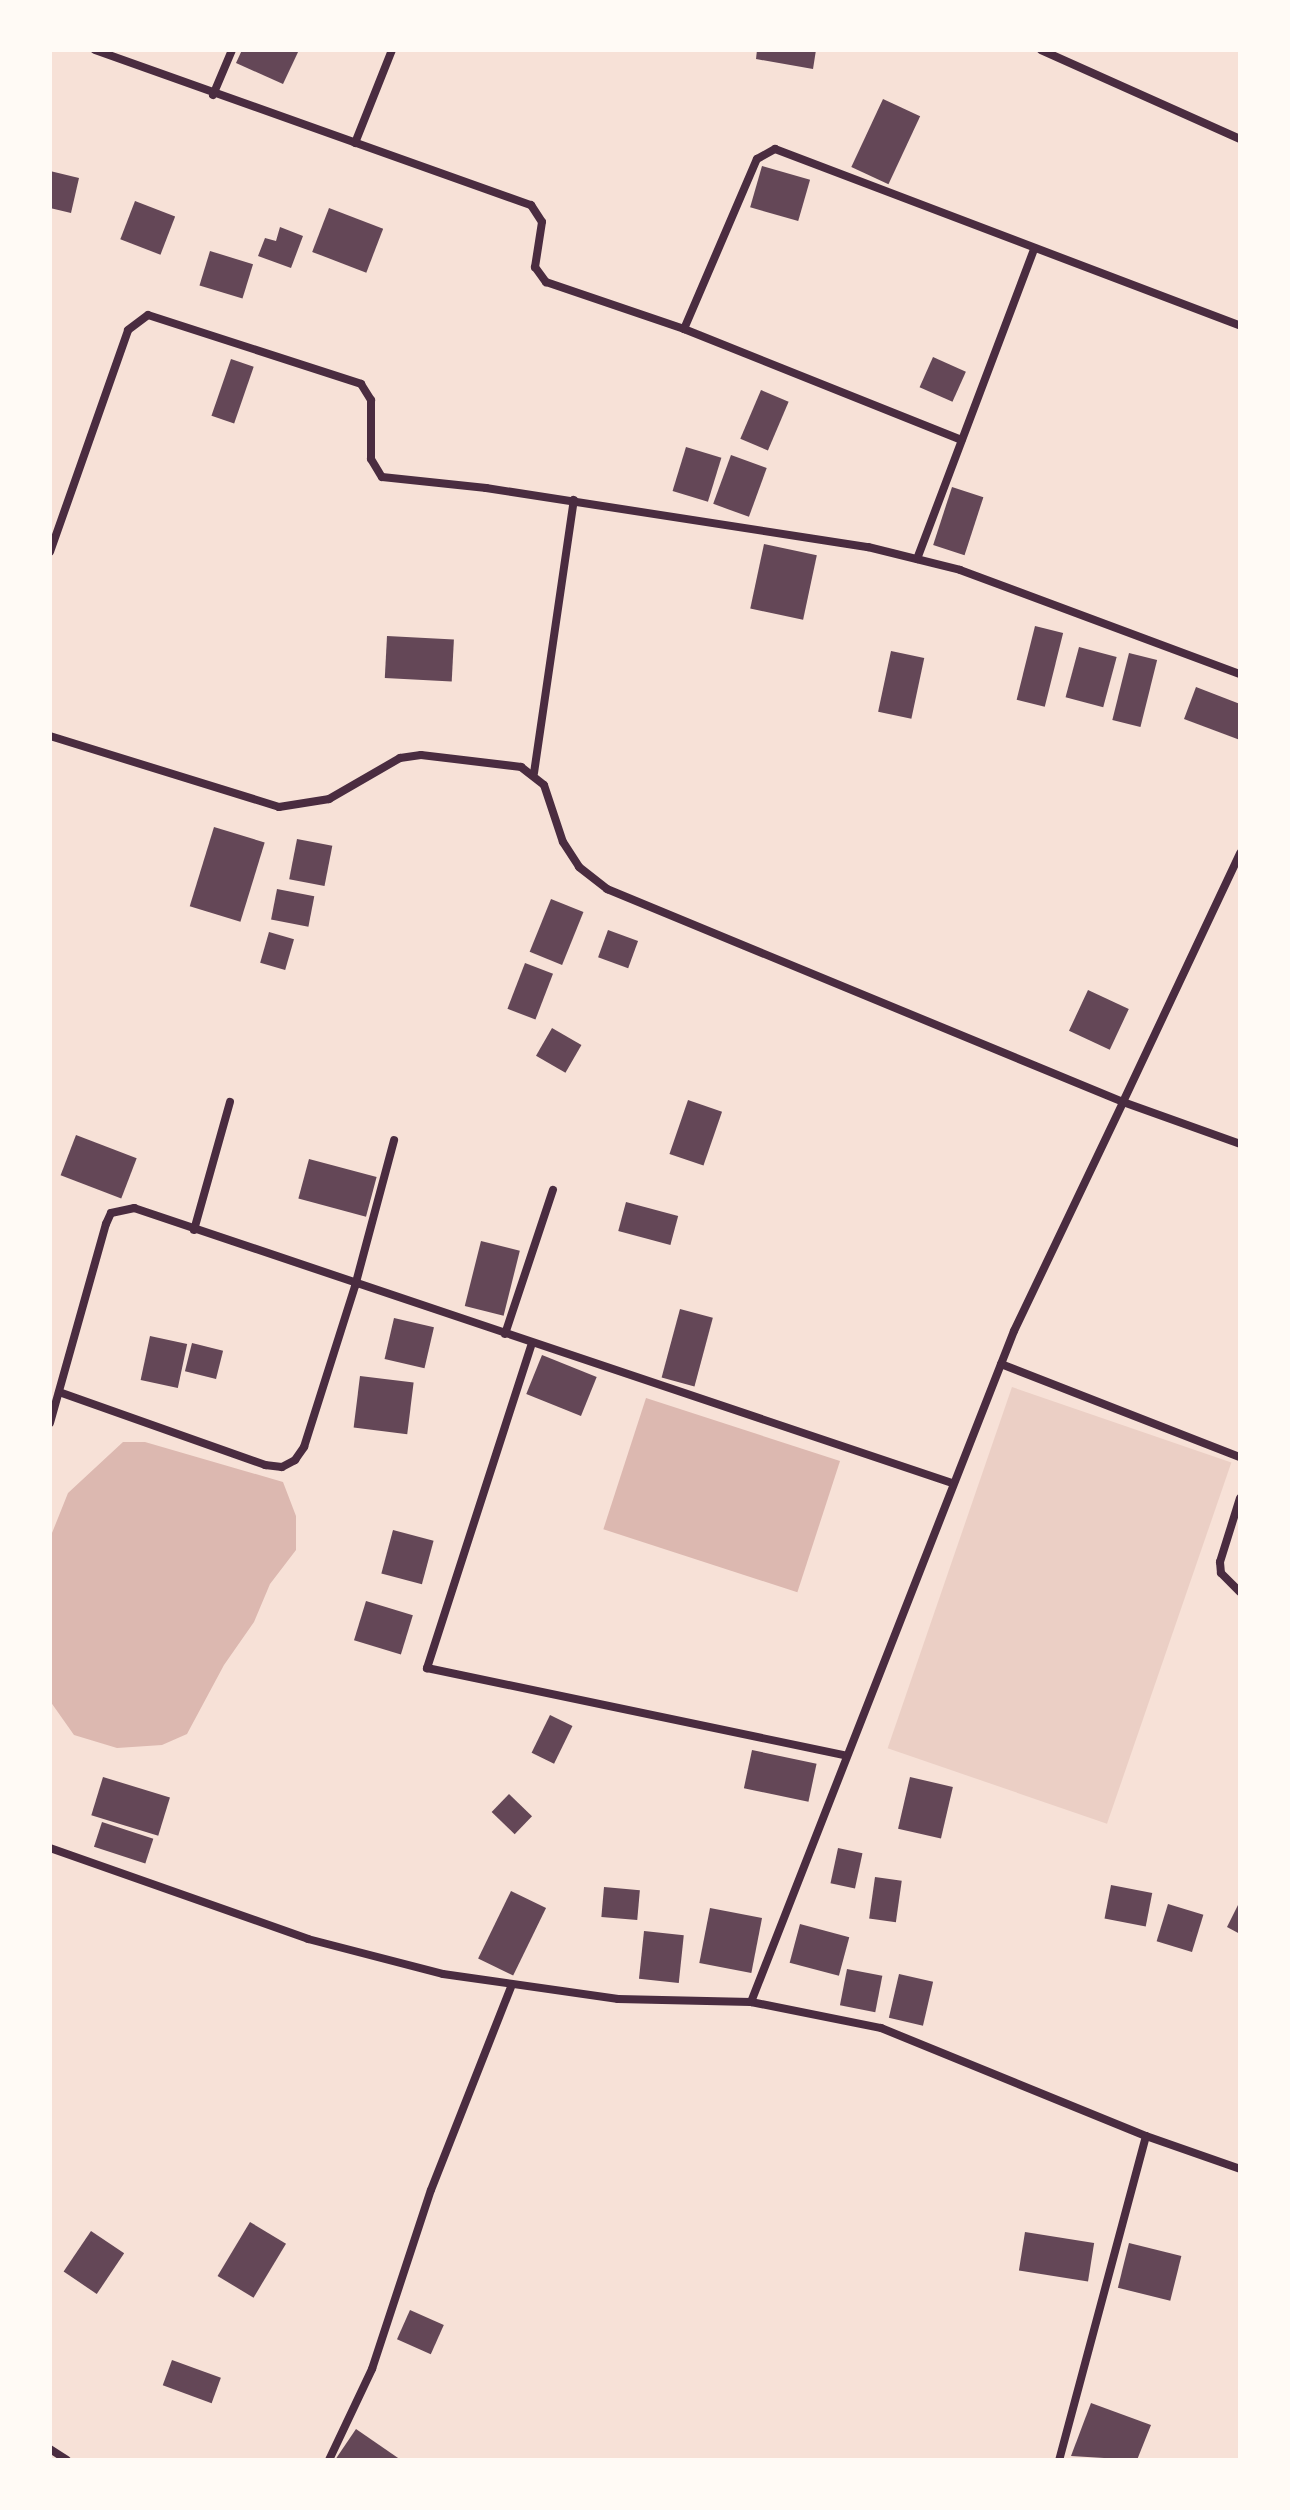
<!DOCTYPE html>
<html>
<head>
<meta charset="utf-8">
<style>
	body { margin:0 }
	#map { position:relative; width:1290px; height:2510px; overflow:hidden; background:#f7e1d7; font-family:Montserrat,sans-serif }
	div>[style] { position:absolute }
	.green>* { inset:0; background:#ebcfc5; transform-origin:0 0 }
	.water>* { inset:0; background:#dcb8b0; transform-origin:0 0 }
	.building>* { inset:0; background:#644757; transform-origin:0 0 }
	.minor>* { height:8px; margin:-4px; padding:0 4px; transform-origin:4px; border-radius:4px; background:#4a2c40 }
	span { translate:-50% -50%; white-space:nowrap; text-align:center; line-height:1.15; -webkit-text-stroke:8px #fffaf5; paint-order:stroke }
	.frame { position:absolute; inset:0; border:52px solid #fffaf5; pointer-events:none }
</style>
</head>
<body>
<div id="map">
	<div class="green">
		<i style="left:1012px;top:1387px;width:232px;height:382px;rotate:19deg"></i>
	</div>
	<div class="water">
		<i style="left:646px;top:1398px;width:204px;height:138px;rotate:18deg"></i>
		<i style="clip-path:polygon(123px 1442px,145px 1442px,283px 1482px,296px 1516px,296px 1550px,270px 1584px,254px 1622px,224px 1665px,187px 1734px,162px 1745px,117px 1748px,74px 1735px,50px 1701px,50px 1538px,68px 1493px)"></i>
	</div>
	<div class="building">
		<i style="clip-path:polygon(242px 50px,299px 50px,283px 84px,236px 63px)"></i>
		<i style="clip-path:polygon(757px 50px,816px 50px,813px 69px,756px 59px)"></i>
		<i style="left:883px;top:99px;width:41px;height:75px;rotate:25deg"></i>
		<i style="left:762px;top:166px;width:50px;height:43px;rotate:16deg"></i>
		<i style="clip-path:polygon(50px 171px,79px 178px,71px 213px,50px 208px)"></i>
		<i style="left:135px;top:201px;width:43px;height:41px;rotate:21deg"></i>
		<i style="left:329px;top:208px;width:58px;height:47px;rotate:21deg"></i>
		<i style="clip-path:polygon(280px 227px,303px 236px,291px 268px,258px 256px,265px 238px,276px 241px)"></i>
		<i style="left:210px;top:251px;width:45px;height:36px;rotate:17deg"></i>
		<i style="left:933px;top:357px;width:36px;height:33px;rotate:24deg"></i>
		<i style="left:231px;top:359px;width:24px;height:60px;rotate:19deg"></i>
		<i style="left:761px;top:390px;width:30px;height:53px;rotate:23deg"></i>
		<i style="left:686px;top:447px;width:37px;height:46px;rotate:17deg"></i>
		<i style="left:731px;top:455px;width:38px;height:52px;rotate:20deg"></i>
		<i style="left:952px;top:487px;width:33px;height:61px;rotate:18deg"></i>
		<i style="left:764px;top:544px;width:54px;height:66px;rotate:12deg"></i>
		<i style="left:1035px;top:626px;width:29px;height:76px;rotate:14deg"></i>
		<i style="left:387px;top:636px;width:67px;height:42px;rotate:3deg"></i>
		<i style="left:1079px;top:647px;width:39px;height:52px;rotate:15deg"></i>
		<i style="left:891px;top:651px;width:34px;height:62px;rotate:12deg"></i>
		<i style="left:1129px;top:653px;width:29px;height:69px;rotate:14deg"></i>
		<i style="clip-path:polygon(1196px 687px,1240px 704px,1240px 740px,1184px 719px)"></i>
		<i style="left:214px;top:827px;width:53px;height:83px;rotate:17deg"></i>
		<i style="left:297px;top:839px;width:36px;height:41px;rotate:11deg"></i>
		<i style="left:277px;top:889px;width:38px;height:31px;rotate:11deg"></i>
		<i style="left:551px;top:899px;width:35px;height:57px;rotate:22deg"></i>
		<i style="left:608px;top:930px;width:32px;height:29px;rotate:20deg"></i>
		<i style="left:269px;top:932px;width:26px;height:32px;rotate:16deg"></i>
		<i style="left:525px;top:963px;width:30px;height:49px;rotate:21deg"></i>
		<i style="left:1088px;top:990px;width:45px;height:45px;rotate:25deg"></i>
		<i style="left:552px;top:1028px;width:34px;height:32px;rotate:30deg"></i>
		<i style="left:688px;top:1100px;width:36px;height:57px;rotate:19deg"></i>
		<i style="left:76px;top:1135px;width:65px;height:43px;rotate:21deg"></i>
		<i style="left:309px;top:1159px;width:70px;height:41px;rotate:15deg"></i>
		<i style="left:626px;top:1202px;width:54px;height:30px;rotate:15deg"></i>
		<i style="left:481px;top:1241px;width:40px;height:67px;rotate:14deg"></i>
		<i style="left:680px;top:1309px;width:34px;height:71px;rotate:15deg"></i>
		<i style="left:394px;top:1318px;width:41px;height:42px;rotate:13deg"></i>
		<i style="left:150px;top:1336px;width:38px;height:45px;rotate:12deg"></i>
		<i style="left:192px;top:1343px;width:32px;height:29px;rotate:14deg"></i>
		<i style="left:542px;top:1355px;width:59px;height:42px;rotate:22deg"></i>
		<i style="left:360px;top:1376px;width:54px;height:52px;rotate:7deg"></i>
		<i style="left:393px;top:1530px;width:42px;height:45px;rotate:15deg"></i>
		<i style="left:366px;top:1601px;width:49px;height:41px;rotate:17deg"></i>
		<i style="left:550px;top:1715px;width:25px;height:42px;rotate:26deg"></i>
		<i style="left:752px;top:1750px;width:66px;height:39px;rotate:12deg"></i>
		<i style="left:103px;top:1777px;width:70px;height:40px;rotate:17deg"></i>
		<i style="left:910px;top:1777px;width:44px;height:53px;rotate:13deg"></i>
		<i style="left:509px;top:1794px;width:32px;height:25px;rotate:44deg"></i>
		<i style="left:102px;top:1822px;width:54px;height:26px;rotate:18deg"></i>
		<i style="left:838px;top:1848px;width:25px;height:36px;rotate:12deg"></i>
		<i style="left:875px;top:1877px;width:27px;height:42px;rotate:8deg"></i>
		<i style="left:1111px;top:1885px;width:42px;height:34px;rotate:11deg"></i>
		<i style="left:604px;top:1887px;width:36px;height:30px;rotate:5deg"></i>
		<i style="left:511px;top:1891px;width:39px;height:75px;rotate:26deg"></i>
		<i style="clip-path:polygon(1240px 1901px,1240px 1934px,1227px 1927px)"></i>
		<i style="left:1168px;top:1904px;width:37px;height:39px;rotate:17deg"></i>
		<i style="left:710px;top:1908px;width:53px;height:56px;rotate:11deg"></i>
		<i style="left:800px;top:1924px;width:51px;height:40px;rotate:15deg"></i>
		<i style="left:644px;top:1931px;width:40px;height:48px;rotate:6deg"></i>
		<i style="left:847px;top:1969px;width:36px;height:37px;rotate:11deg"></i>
		<i style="left:899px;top:1974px;width:35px;height:45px;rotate:13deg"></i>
		<i style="left:250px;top:2222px;width:42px;height:63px;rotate:31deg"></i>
		<i style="left:91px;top:2231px;width:40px;height:49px;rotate:34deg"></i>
		<i style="left:1025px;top:2232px;width:70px;height:39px;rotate:9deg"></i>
		<i style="left:1129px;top:2243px;width:54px;height:46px;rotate:14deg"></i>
		<i style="left:410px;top:2310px;width:37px;height:32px;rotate:24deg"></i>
		<i style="left:172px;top:2360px;width:52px;height:27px;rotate:20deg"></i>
		<i style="clip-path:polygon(1091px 2403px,1151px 2425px,1137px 2460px,1071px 2456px)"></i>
		<i style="clip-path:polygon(356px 2429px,401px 2460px,335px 2460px)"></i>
	</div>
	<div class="minor">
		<i style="left:95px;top:50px;width:463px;rotate:19.6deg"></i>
		<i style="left:531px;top:205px;width:20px;rotate:57deg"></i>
		<i style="left:542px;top:222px;width:46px;rotate:98.8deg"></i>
		<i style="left:535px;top:267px;width:19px;rotate:54deg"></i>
		<i style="left:546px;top:282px;width:146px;rotate:18.8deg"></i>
		<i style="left:684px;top:329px;width:185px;rotate:-66.8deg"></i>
		<i style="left:757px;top:159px;width:21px;rotate:-29deg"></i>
		<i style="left:775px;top:149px;width:498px;rotate:20.8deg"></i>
		<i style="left:1041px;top:50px;width:218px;rotate:24.1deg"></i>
		<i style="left:213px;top:95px;width:49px;rotate:-67.1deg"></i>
		<i style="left:355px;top:143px;width:100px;rotate:-68.3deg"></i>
		<i style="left:684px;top:329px;width:299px;rotate:21.8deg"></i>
		<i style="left:50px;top:552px;width:235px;rotate:-70.6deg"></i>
		<i style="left:128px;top:330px;width:25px;rotate:-37deg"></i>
		<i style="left:148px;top:315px;width:224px;rotate:17.9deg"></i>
		<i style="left:361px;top:384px;width:19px;rotate:58deg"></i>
		<i style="left:371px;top:400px;width:59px;rotate:90deg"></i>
		<i style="left:371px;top:459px;width:21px;rotate:59deg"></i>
		<i style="left:382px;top:477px;width:105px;rotate:6deg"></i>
		<i style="left:486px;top:488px;width:387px;rotate:8.8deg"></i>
		<i style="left:868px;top:547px;width:95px;rotate:14deg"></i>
		<i style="left:960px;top:570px;width:299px;rotate:20.4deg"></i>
		<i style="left:917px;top:559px;width:331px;rotate:-69.3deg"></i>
		<i style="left:50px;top:736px;width:240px;rotate:17.2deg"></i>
		<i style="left:279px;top:807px;width:51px;rotate:-9.1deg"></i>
		<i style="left:329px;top:799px;width:82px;rotate:-30deg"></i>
		<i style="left:400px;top:758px;width:21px;rotate:-8deg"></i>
		<i style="left:421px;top:755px;width:101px;rotate:6.8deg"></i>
		<i style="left:521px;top:767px;width:29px;rotate:38deg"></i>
		<i style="left:544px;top:785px;width:60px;rotate:71.6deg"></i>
		<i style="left:563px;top:842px;width:30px;rotate:57deg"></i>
		<i style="left:579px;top:867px;width:36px;rotate:38deg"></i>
		<i style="left:607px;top:889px;width:558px;rotate:22.43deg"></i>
		<i style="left:1123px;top:1102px;width:275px;rotate:-64.8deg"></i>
		<i style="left:534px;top:773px;width:276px;rotate:-81.7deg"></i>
		<i style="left:194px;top:1230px;width:133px;rotate:-74.3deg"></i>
		<i style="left:505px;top:1334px;width:152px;rotate:-71.6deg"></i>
		<i style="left:532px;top:1343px;width:342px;rotate:107.9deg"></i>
		<i style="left:427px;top:1668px;width:426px;rotate:11.8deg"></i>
		<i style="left:1001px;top:1364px;width:256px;rotate:21.3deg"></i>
		<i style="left:59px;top:1392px;width:219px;rotate:19.5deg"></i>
		<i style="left:265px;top:1465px;width:17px;rotate:7deg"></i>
		<i style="left:282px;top:1467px;width:15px;rotate:-28deg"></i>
		<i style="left:295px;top:1460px;width:16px;rotate:-55deg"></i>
		<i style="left:304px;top:1447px;width:169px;rotate:-72.4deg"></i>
		<i style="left:355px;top:1286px;width:151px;rotate:-75deg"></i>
		<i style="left:50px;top:1423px;width:207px;rotate:-74.3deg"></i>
		<i style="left:106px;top:1224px;width:12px;rotate:-66deg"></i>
		<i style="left:111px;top:1213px;width:24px;rotate:-12deg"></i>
		<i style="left:134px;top:1208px;width:863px;rotate:18.58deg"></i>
		<i style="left:1240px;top:1498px;width:67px;rotate:107.4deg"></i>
		<i style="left:1220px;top:1562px;width:11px;rotate:85deg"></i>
		<i style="left:1221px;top:1573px;width:27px;rotate:45deg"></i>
		<i style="left:50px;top:1848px;width:274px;rotate:19.4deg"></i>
		<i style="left:308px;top:1939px;width:139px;rotate:14.5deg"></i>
		<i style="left:443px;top:1974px;width:177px;rotate:8.1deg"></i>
		<i style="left:618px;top:1999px;width:133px;rotate:1.3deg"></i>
		<i style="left:751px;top:2002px;width:133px;rotate:11.3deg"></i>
		<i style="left:881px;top:2028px;width:286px;rotate:22.2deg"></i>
		<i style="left:1146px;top:2136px;width:335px;rotate:105deg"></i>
		<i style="left:751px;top:2002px;width:721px;rotate:-68.6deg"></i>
		<i style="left:1014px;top:1331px;width:254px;rotate:-64.5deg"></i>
		<i style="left:1123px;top:1102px;width:124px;rotate:19.7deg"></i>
		<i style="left:1146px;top:2136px;width:100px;rotate:19.3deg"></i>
		<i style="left:50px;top:2449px;width:20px;rotate:33deg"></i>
		<i style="left:329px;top:2460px;width:101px;rotate:-64.7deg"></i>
		<i style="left:372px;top:2369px;width:188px;rotate:-71.8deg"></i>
		<i style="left:431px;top:2190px;width:218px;rotate:-68.5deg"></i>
	</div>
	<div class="frame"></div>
</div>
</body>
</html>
